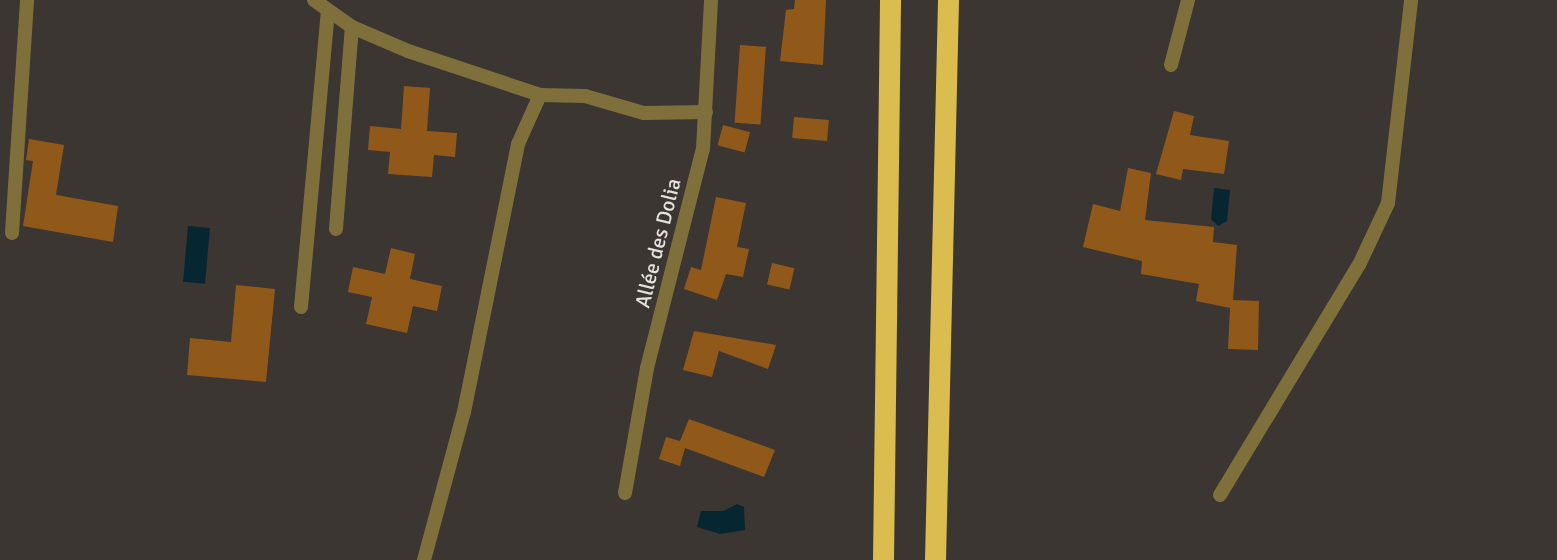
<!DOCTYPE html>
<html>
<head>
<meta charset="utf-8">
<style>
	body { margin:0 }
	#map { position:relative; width:1557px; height:560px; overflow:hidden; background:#3b3631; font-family:Signika,sans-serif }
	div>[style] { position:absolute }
	.water>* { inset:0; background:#062632; transform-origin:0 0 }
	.building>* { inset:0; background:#915919; transform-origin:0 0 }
	.street>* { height:14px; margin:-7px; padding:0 7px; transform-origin:7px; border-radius:7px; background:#7f703b }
	.highway>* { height:21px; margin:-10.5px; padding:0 10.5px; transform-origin:10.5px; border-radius:10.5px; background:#dbbc4e }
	span { translate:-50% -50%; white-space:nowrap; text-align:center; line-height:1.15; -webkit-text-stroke:5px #3b3631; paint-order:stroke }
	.street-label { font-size:21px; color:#e4e1de }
</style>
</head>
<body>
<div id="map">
	<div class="water">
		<i style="clip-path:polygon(1214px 188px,1230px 190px,1227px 221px,1218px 226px,1211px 219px)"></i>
		<i style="left:188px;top:226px;width:22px;height:56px;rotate:5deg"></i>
		<i style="clip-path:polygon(737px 504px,744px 507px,745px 530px,720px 534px,697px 527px,701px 511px,723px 511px)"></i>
	</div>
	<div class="building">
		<i style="clip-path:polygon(795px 0,826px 0,823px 65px,780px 61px,786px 10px,794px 9px)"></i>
		<i style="left:740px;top:45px;width:26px;height:78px;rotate:4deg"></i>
		<i style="clip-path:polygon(404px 86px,430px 88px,427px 131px,457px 133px,455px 157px,434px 155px,432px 177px,388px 174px,390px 152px,368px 150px,370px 126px,401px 129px)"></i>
		<i style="clip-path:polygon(1174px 111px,1194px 116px,1190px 135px,1229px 141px,1224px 174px,1183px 169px,1181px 180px,1156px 174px)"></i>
		<i style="left:794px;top:117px;width:35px;height:21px;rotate:5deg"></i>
		<i style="left:723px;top:125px;width:28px;height:21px;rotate:15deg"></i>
		<i style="clip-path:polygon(29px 139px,64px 145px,56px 195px,118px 206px,113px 242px,23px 226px,33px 161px,26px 160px)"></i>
		<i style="clip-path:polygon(1128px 168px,1151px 173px,1145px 220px,1214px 227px,1213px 242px,1237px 245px,1233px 300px,1259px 301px,1258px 350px,1228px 349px,1230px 308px,1196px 301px,1199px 284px,1141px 274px,1142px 261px,1083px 247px,1093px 204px,1120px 211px)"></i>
		<i style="clip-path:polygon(716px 197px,746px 203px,737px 247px,749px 249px,743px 277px,726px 274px,717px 300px,684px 289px,691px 267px,701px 270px)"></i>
		<i style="clip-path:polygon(391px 248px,415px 254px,410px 279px,442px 286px,437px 311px,413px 306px,407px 333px,366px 324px,372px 297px,348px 292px,353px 267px,385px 274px)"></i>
		<i style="left:772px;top:263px;width:23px;height:22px;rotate:13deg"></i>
		<i style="clip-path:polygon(236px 285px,275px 289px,266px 382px,187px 375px,190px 338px,231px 342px)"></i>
		<i style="clip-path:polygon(694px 331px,723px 336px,776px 345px,768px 369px,719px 351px,712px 377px,683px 370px)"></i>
		<i style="clip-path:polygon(689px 419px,775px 450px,764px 477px,685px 448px,680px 466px,659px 459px,666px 437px,680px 441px)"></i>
	</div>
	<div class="street">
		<i style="left:314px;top:0;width:47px;rotate:35.4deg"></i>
		<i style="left:352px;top:27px;width:61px;rotate:23.2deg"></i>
		<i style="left:408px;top:51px;width:139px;rotate:18.4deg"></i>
		<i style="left:540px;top:95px;width:45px;rotate:1.3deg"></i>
		<i style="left:585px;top:96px;width:61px;rotate:16.1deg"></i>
		<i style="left:644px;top:113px;width:62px;rotate:-0.9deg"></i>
		<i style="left:1171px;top:65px;width:67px;rotate:-75.3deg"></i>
		<i style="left:336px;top:229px;width:203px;rotate:-85.5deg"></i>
		<i style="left:12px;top:233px;width:233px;rotate:-86.3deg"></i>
		<i style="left:301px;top:307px;width:297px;rotate:-84.8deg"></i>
		<i style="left:625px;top:493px;width:127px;rotate:-80deg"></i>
		<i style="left:647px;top:368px;width:226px;rotate:-75.7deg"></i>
		<i style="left:703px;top:149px;width:149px;rotate:-86.9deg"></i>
		<i style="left:1220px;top:495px;width:269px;rotate:-58.9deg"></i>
		<i style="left:1359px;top:265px;width:68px;rotate:-64.9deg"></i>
		<i style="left:1388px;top:203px;width:204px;rotate:-83.5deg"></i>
		<i style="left:424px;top:560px;width:153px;rotate:-74.9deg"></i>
		<i style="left:464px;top:412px;width:273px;rotate:-78.6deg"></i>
		<i style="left:518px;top:144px;width:54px;rotate:-65.8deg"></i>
	</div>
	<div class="highway">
		<i style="left:883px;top:560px;width:560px;rotate:-89.28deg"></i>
		<i style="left:935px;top:560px;width:560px;rotate:-88.67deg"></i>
	</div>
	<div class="street-label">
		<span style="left:658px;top:243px;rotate:-76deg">Allée des Dolia</span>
	</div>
</div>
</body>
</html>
